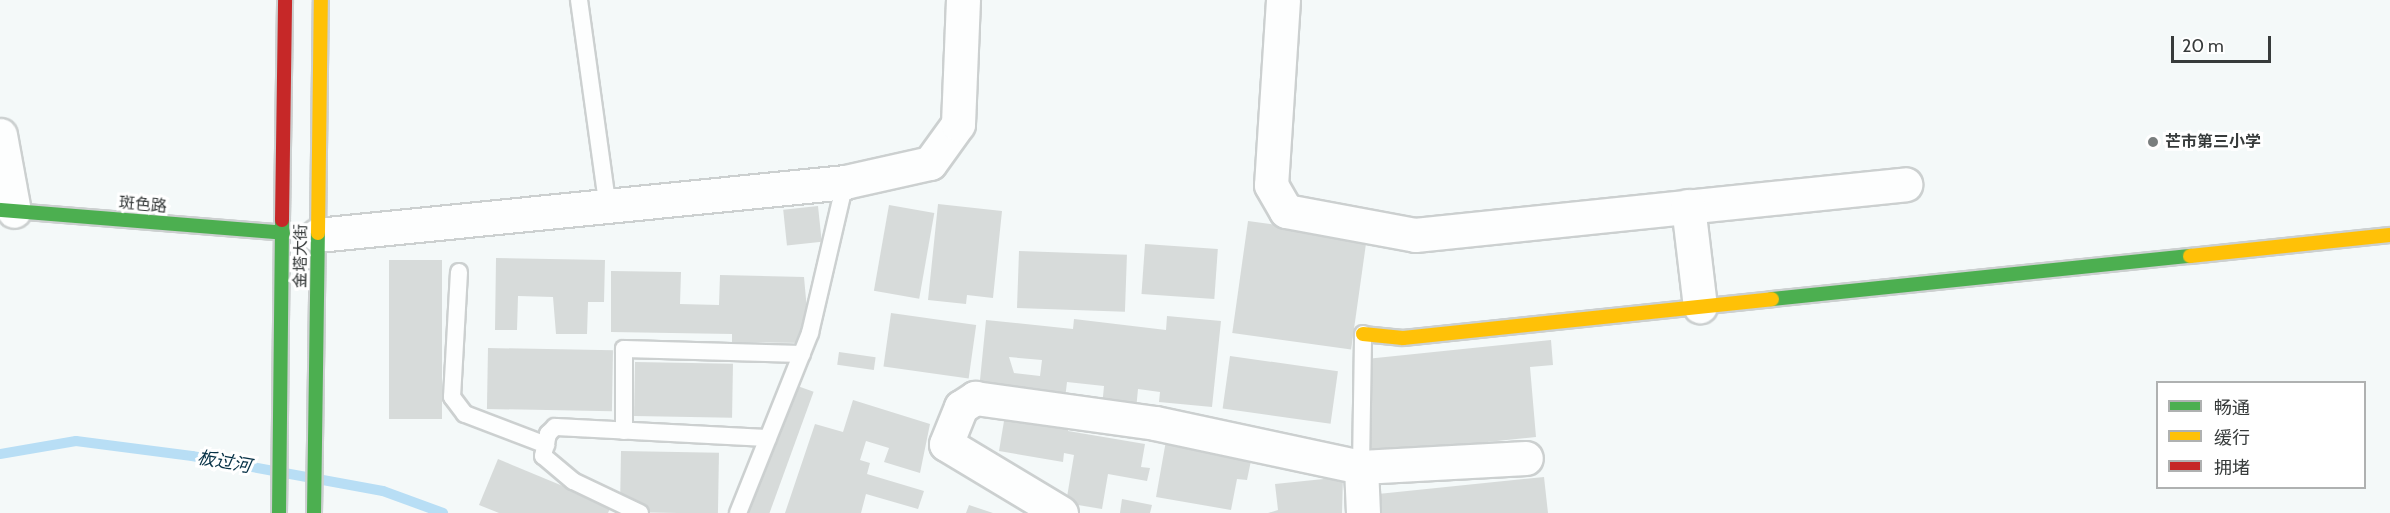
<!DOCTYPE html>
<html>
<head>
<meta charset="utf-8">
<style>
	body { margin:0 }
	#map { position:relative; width:2390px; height:513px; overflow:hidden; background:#f4f9f9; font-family:Cabin,"Noto Sans SC",sans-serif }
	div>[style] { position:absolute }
	.stream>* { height:10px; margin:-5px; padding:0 5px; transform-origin:5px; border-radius:5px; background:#b8def5 }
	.building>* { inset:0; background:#d7dbda; transform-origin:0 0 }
	.roads { filter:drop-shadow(2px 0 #ccd0d0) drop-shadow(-2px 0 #ccd0d0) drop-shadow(0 2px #ccd0d0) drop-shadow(0 -2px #ccd0d0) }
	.lane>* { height:16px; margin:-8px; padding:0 8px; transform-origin:8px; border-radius:8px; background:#fdfefe }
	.street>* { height:33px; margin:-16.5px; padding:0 16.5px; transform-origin:16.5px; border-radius:16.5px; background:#fdfefe }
	.fast>* { height:14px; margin:-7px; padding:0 7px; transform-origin:7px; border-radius:7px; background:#4caf50 }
	.slow>* { height:14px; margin:-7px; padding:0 7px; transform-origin:7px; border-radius:7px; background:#ffc107 }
	.jam>* { height:14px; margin:-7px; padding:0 7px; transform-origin:7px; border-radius:7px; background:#c62828 }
	.dots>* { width:16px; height:16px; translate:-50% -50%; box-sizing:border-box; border:3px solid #fff; border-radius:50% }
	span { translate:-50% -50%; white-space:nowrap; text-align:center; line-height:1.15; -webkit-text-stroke:6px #fff; paint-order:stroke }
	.poi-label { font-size:16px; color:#373b3b; font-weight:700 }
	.left { translate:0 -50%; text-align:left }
	.street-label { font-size:16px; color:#373b3b }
	.water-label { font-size:18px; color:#063146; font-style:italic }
	.legend { position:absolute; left:2156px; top:381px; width:210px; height:108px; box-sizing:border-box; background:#fff; border:2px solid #afb1b1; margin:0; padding:8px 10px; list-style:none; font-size:18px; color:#373b3b }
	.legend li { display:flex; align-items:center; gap:12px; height:30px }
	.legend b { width:30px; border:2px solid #afb1b1 }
	.scale { position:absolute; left:2171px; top:36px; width:100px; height:27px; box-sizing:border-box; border:3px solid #373b3b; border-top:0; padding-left:8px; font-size:18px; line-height:21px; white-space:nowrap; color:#373b3b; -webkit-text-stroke:4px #fff; paint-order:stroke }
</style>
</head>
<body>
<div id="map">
	<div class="stream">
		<i style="left:0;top:454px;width:77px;rotate:-9.7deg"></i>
		<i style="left:76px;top:441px;width:117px;rotate:7.4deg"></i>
		<i style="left:192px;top:456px;width:194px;rotate:10.4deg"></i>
		<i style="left:383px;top:491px;width:64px;rotate:20.1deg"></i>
	</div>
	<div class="building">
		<i style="clip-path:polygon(938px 204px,1002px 211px,993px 298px,967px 295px,966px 304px,928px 300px)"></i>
		<i style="left:889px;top:205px;width:46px;height:87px;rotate:10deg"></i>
		<i style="left:818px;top:206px;width:36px;height:35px;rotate:84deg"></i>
		<i style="left:1248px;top:221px;width:120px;height:113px;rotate:8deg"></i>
		<i style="left:1145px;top:244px;width:73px;height:50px;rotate:4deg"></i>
		<i style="left:1019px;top:251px;width:108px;height:57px;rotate:2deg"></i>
		<i style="clip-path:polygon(496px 258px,605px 260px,604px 302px,588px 302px,587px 334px,556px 334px,553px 297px,518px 296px,517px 330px,495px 330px)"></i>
		<i style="left:389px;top:260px;width:53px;height:159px"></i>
		<i style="clip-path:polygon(611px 271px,681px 272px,680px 304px,719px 305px,720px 275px,804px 277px,810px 343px,732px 342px,732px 334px,611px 332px)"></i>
		<i style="left:891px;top:313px;width:86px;height:54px;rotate:8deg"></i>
		<i style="clip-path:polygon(evenodd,1167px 316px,1221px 321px,1212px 407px,1159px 402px,1160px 392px,1138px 389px,1136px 410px,1102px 407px,1104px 386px,1067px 382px,1065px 399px,979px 390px,986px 320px,1073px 329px,1074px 319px,1166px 330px,1167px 316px,1009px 357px,1042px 360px,1040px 376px,1014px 373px,1009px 357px)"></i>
		<i style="clip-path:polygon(1551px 340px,1553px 365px,1530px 367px,1536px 437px,1371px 454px,1366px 359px)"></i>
		<i style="left:488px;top:348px;width:125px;height:61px;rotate:1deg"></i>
		<i style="left:839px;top:352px;width:37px;height:13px;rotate:8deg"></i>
		<i style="left:1230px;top:356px;width:109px;height:53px;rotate:8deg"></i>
		<i style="left:635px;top:362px;width:98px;height:54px;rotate:1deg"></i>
		<i style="left:792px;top:384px;width:23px;height:138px;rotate:20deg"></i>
		<i style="clip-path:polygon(853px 400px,930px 424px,920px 473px,884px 462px,889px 448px,866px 441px,860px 460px,870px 463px,867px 474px,924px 491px,918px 509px,866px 494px,861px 513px,785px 513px,815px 424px,843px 432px)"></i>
		<i style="clip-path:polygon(1006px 409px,1070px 420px,1068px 431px,1145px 444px,1141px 467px,1150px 468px,1147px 481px,1108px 474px,1102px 509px,1066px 503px,1074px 455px,1064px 453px,1063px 462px,999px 451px)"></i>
		<i style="clip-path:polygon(1167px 435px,1253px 451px,1247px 480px,1237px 479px,1231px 510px,1156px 497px)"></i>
		<i style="left:621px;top:451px;width:98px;height:61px;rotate:1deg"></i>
		<i style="clip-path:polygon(498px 459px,611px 506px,608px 513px,499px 513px,479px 505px)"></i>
		<i style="clip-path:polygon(1343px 477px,1342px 513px,1268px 513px,1278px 510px,1275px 484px)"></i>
		<i style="clip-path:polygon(1544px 477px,1548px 513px,1380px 513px,1378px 494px)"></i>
		<i style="clip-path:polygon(1122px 499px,1152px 505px,1150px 513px,1120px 513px)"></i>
		<i style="clip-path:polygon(969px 505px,993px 513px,966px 513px)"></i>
	</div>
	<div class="roads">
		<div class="lane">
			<i style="left:579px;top:0;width:210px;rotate:82.1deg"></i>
			<i style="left:459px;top:272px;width:125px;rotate:93.2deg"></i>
			<i style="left:452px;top:397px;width:21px;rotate:53deg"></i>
			<i style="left:465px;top:414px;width:87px;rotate:20.9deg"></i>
			<i style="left:624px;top:431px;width:82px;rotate:-90deg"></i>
			<i style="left:624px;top:349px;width:178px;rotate:1.6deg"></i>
			<i style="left:1361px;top:467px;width:133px;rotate:-89.1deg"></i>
			<i style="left:640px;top:513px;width:74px;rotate:-154.5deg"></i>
			<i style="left:573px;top:481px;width:39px;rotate:-140deg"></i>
			<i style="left:543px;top:456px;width:23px;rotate:-77deg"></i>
			<i style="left:548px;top:434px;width:10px;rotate:-45deg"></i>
			<i style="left:555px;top:427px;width:213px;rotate:3deg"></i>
			<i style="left:738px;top:513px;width:194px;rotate:-68.2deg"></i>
			<i style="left:810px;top:333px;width:155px;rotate:-76.9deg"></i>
		</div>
		<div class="street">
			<i style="left:1283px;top:0;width:185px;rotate:93.7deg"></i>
			<i style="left:1271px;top:185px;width:30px;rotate:60deg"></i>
			<i style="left:1286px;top:211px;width:131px;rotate:10.5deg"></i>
			<i style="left:1415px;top:235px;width:493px;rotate:-5.9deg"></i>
			<i style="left:0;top:135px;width:77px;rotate:79.6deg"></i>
			<i style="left:1688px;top:206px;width:101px;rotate:83.2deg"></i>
			<i style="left:318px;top:235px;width:530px;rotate:-5.74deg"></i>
			<i style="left:845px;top:182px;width:87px;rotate:-12.6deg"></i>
			<i style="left:930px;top:163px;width:48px;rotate:-54.3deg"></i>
			<i style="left:958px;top:124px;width:124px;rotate:-87.7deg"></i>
			<i style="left:1361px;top:467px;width:46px;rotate:87.5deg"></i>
			<i style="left:1061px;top:513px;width:134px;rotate:-149deg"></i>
			<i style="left:946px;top:444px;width:40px;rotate:-68deg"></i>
			<i style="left:961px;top:407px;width:17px;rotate:-33deg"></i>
			<i style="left:975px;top:398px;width:182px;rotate:7.9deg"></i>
			<i style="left:1155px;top:423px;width:211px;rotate:12.1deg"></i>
			<i style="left:1361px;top:467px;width:165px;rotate:-3.1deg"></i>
		</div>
		<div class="fast">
			<i style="left:0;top:210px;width:284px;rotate:4.6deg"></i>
			<i style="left:1772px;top:299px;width:420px;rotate:-5.9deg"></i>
			<i style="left:279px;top:513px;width:293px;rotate:-89.4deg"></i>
			<i style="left:314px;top:513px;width:280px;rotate:-89.2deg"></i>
		</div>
		<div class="slow">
			<i style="left:318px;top:233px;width:233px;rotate:-89.3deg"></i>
			<i style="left:2190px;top:256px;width:201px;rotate:-6deg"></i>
			<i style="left:1363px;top:334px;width:40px;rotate:5.7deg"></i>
			<i style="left:1403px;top:338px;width:371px;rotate:-6deg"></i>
		</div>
		<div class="jam">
			<i style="left:282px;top:220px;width:220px;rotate:-89.2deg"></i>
		</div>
	</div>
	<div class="dots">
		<i style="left:2153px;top:142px;background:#797e7e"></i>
	</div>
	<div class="poi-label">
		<span class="left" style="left:2165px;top:142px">芒市第三小学</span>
	</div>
	<div class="street-label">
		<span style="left:143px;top:205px;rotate:5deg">斑色路</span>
		<span style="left:301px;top:256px;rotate:-89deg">金塔大街</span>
	</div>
	<div class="water-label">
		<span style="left:224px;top:462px;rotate:10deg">板过河</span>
	</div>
	<ul class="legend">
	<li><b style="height:8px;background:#4caf50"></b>畅通</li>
	<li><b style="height:8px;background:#ffc107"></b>缓行</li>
	<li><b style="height:8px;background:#c62828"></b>拥堵</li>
	</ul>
	<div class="scale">20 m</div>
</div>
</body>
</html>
